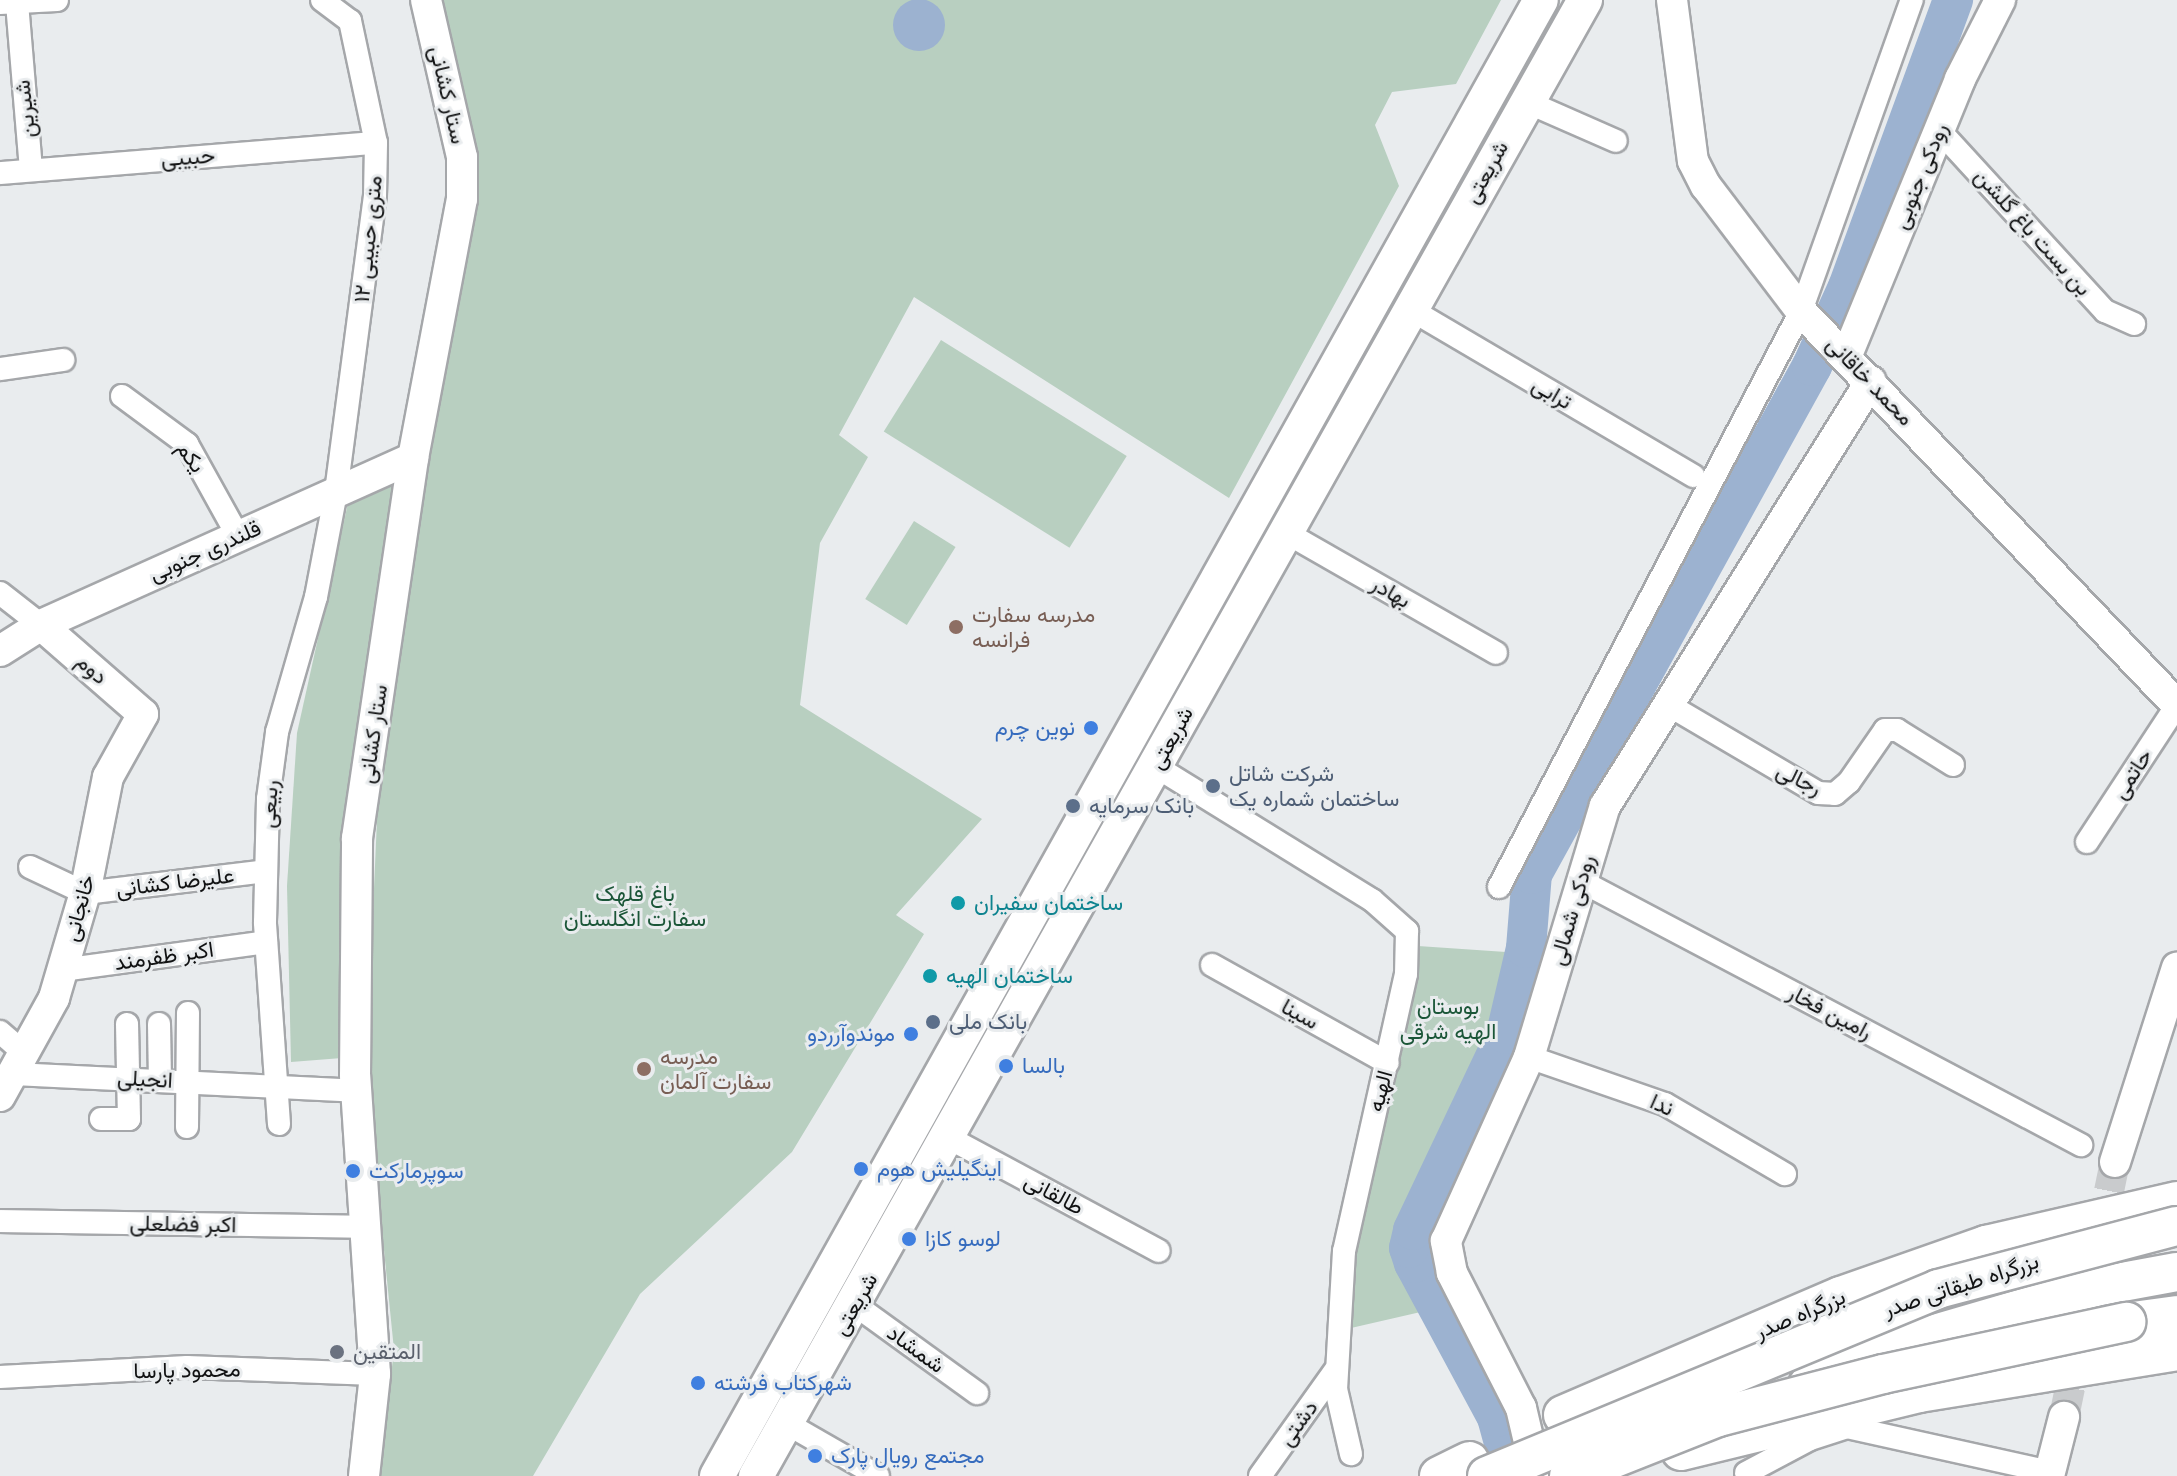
<!DOCTYPE html>
<html>
<head>
<meta charset="utf-8">
<style>
	body { margin:0 }
	#map { position:relative; width:2177px; height:1476px; overflow:hidden; background:#e9ecee; font-family:Quicksand,Vazirmatn,sans-serif }
	div>[style] { position:absolute }
	.green>* { inset:0; background:#b8cfc0; transform-origin:0 0 }
	.water>* { inset:0; background:#9cb2d0 }
	.round { border-radius:50% }
	.river>* { height:40px; margin:-20px; padding:0 20px; transform-origin:20px; border-radius:20px; background:#9cb2d0 }
	.secondary-tunnel>* { height:30px; margin-top:-15px; transform-origin:0; background:repeating-linear-gradient(90deg,#c9cbcd 0 30px,transparent 0 45px) }
	.roads { filter:drop-shadow(2px 0 #a5a7aa) drop-shadow(-2px 0 #a5a7aa) drop-shadow(0 2px #a5a7aa) drop-shadow(0 -2px #a5a7aa) }
	.street>* { height:22px; margin:-11px; padding:0 11px; transform-origin:11px; border-radius:11px; background:#fff }
	.secondary>* { height:30px; margin:-15px; padding:0 15px; transform-origin:15px; border-radius:15px; background:#fff }
	.primary>* { height:34px; margin:-17px; padding:0 17px; transform-origin:17px; border-radius:17px; background:#fff }
	.highway>* { height:38px; margin:-19px; padding:0 19px; transform-origin:19px; border-radius:19px; background:#fff }
	.bridges { filter:drop-shadow(2px 0 #a5a7aa) drop-shadow(-2px 0 #a5a7aa) drop-shadow(0 2px #a5a7aa) drop-shadow(0 -2px #a5a7aa) }
	.highway-bridge>* { height:38px; margin:-19px; padding:0 19px; transform-origin:19px; border-radius:19px; background:#fff }
	.dots>* { width:22px; height:22px; translate:-50% -50%; box-sizing:border-box; border:4px solid #e9ecee; border-radius:50% }
	span { translate:-50% -50%; white-space:nowrap; text-align:center; line-height:1.15; -webkit-text-stroke:6px #e9ecee; paint-order:stroke }
	.street-label { font-size:22px; color:#111213 }
	.education-label { font-size:22px; color:#785e54 }
	.left { translate:0 -50%; text-align:left }
	.shop-label { font-size:22px; color:#366cbe }
	.right { translate:-100% -50%; text-align:right }
	.service-label { font-size:22px; color:#4e5e75 }
	.park-label { font-size:22px; color:#1b5638 }
	.culture-label { font-size:22px; color:#0d838f }
	.worship-label { font-size:22px; color:#5b616d }
</style>
</head>
<body>
<div id="map">
	<div class="green">
		<i style="clip-path:polygon(438px 0,1501px 0,1456px 84px,1392px 92px,1375px 125px,1399px 186px,1229px 498px,914px 297px,839px 435px,868px 457px,820px 543px,800px 705px,982px 819px,896px 915px,924px 934px,792px 1152px,640px 1294px,533px 1476px,379px 1476px,394px 1350px,366px 1071px,379px 774px,476px 175px)"></i>
		<i style="left:941px;top:340px;width:219px;height:108px;rotate:32deg"></i>
		<i style="clip-path:polygon(397px 481px,342px 1058px,291px 1062px,287px 886px,297px 733px,348px 503px)"></i>
		<i style="left:914px;top:521px;width:49px;height:92px;rotate:32deg"></i>
		<i style="clip-path:polygon(1418px 946px,1506px 952px,1489px 1038px,1470px 1091px,1396px 1232px,1394px 1249px,1425px 1311px,1351px 1328px,1356px 1248px)"></i>
	</div>
	<div class="water">
		<i class="round" style="left:893px;top:-1px;width:52px;height:52px"></i>
	</div>
	<div class="river">
		<i style="left:1513px;top:1476px;width:61px;rotate:-105.2deg"></i>
		<i style="left:1497px;top:1417px;width:175px;rotate:-118.3deg"></i>
		<i style="left:1414px;top:1263px;width:16px;rotate:-108deg"></i>
		<i style="left:1409px;top:1248px;width:18px;rotate:-77deg"></i>
		<i style="left:1413px;top:1230px;width:217px;rotate:-64.6deg"></i>
		<i style="left:1506px;top:1034px;width:88px;rotate:-76.9deg"></i>
		<i style="left:1526px;top:948px;width:74px;rotate:-85.4deg"></i>
		<i style="left:1532px;top:874px;width:580px;rotate:-61.14deg"></i>
		<i style="left:1812px;top:366px;width:87px;rotate:-65.5deg"></i>
		<i style="left:1848px;top:287px;width:306px;rotate:-69.9deg"></i>
	</div>
	<div class="secondary-tunnel">
		<i style="left:2100px;top:1235px;width:75px;rotate:-78.4deg"></i>
		<i style="left:2064px;top:1417px;width:69px;rotate:-78.4deg"></i>
	</div>
	<div class="roads">
		<div class="street">
			<i style="left:0;top:3px;width:57px;rotate:-3deg"></i>
			<i style="left:17px;top:3px;width:166px;rotate:85.2deg"></i>
			<i style="left:1525px;top:101px;width:99px;rotate:23.7deg"></i>
			<i style="left:1939px;top:130px;width:246px;rotate:47.5deg"></i>
			<i style="left:2105px;top:311px;width:32px;rotate:24deg"></i>
			<i style="left:0;top:173px;width:377px;rotate:-4.6deg"></i>
			<i style="left:1410px;top:309px;width:329px;rotate:30.5deg"></i>
			<i style="left:0;top:369px;width:64px;rotate:-8.1deg"></i>
			<i style="left:122px;top:396px;width:81px;rotate:36.4deg"></i>
			<i style="left:187px;top:444px;width:105px;rotate:61deg"></i>
			<i style="left:1285px;top:532px;width:243px;rotate:29.8deg"></i>
			<i style="left:0;top:593px;width:52px;rotate:38deg"></i>
			<i style="left:1667px;top:704px;width:175px;rotate:30.5deg"></i>
			<i style="left:1818px;top:793px;width:17px;rotate:3deg"></i>
			<i style="left:1835px;top:794px;width:18px;rotate:-41deg"></i>
			<i style="left:1849px;top:782px;width:63px;rotate:-55.3deg"></i>
			<i style="left:1885px;top:730px;width:12px"></i>
			<i style="left:1897px;top:730px;width:66px;rotate:32deg"></i>
			<i style="left:1155px;top:766px;width:255px;rotate:31.7deg"></i>
			<i style="left:1372px;top:900px;width:47px;rotate:41.5deg"></i>
			<i style="left:1407px;top:931px;width:43px;rotate:91.3deg"></i>
			<i style="left:1406px;top:974px;width:284px;rotate:102.6deg"></i>
			<i style="left:1344px;top:1251px;width:138px;rotate:93.3deg"></i>
			<i style="left:1336px;top:1389px;width:67px;rotate:77deg"></i>
			<i style="left:2087px;top:842px;width:164px;rotate:-56.7deg"></i>
			<i style="left:30px;top:867px;width:61px;rotate:25.3deg"></i>
			<i style="left:85px;top:893px;width:182px;rotate:-6.9deg"></i>
			<i style="left:1579px;top:880px;width:568px;rotate:27.83deg"></i>
			<i style="left:1499px;top:887px;width:650px;rotate:-62.33deg"></i>
			<i style="left:1801px;top:311px;width:330px;rotate:-70.4deg"></i>
			<i style="left:1212px;top:965px;width:201px;rotate:29.1deg"></i>
			<i style="left:62px;top:970px;width:206px;rotate:-7.8deg"></i>
			<i style="left:159px;top:1024px;width:57px;rotate:89deg"></i>
			<i style="left:0;top:1032px;width:33px;rotate:41deg"></i>
			<i style="left:1529px;top:1057px;width:144px;rotate:19.1deg"></i>
			<i style="left:1665px;top:1104px;width:139px;rotate:30.3deg"></i>
			<i style="left:14px;top:1074px;width:342px;rotate:2.8deg"></i>
			<i style="left:101px;top:1119px;width:28px"></i>
			<i style="left:129px;top:1119px;width:95px;rotate:-91.2deg"></i>
			<i style="left:279px;top:1124px;width:202px;rotate:-94deg"></i>
			<i style="left:265px;top:922px;width:123px;rotate:-88.6deg"></i>
			<i style="left:268px;top:799px;width:68px;rotate:-82.3deg"></i>
			<i style="left:277px;top:732px;width:141px;rotate:-73.9deg"></i>
			<i style="left:316px;top:597px;width:107px;rotate:-79.2deg"></i>
			<i style="left:336px;top:492px;width:299px;rotate:-82.5deg"></i>
			<i style="left:375px;top:196px;width:53px;rotate:-88.9deg"></i>
			<i style="left:376px;top:143px;width:125px;rotate:-102deg"></i>
			<i style="left:350px;top:21px;width:35px;rotate:-143deg"></i>
			<i style="left:187px;top:1127px;width:114px;rotate:-89.5deg"></i>
			<i style="left:949px;top:1138px;width:238px;rotate:28.3deg"></i>
			<i style="left:0;top:1221px;width:365px;rotate:0.9deg"></i>
			<i style="left:854px;top:1304px;width:152px;rotate:35.9deg"></i>
			<i style="left:0;top:1377px;width:187px;rotate:-3.1deg"></i>
			<i style="left:187px;top:1367px;width:188px;rotate:2.1deg"></i>
			<i style="left:786px;top:1423px;width:106px;rotate:29.9deg"></i>
			<i style="left:1746px;top:1473px;width:72px;rotate:-28deg"></i>
			<i style="left:1810px;top:1439px;width:39px;rotate:-18deg"></i>
			<i style="left:1847px;top:1427px;width:208px;rotate:12.5deg"></i>
			<i style="left:1260px;top:1476px;width:129px;rotate:-54.5deg"></i>
		</div>
		<div class="secondary">
			<i style="left:1672px;top:0;width:162px;rotate:82.6deg"></i>
			<i style="left:1693px;top:161px;width:28px;rotate:63deg"></i>
			<i style="left:1706px;top:186px;width:157px;rotate:52.8deg"></i>
			<i style="left:1801px;top:311px;width:545px;rotate:46.34deg"></i>
			<i style="left:1847px;top:355px;width:298px;rotate:-67.7deg"></i>
			<i style="left:1960px;top:79px;width:89px;rotate:-63.1deg"></i>
			<i style="left:0;top:651px;width:49px;rotate:-32.4deg"></i>
			<i style="left:41px;top:625px;width:408px;rotate:-24.2deg"></i>
			<i style="left:0;top:1096px;width:112px;rotate:-61.1deg"></i>
			<i style="left:54px;top:998px;width:109px;rotate:-73.6deg"></i>
			<i style="left:85px;top:893px;width:118px;rotate:-78.8deg"></i>
			<i style="left:108px;top:777px;width:72px;rotate:-60.9deg"></i>
			<i style="left:143px;top:714px;width:135px;rotate:-138.9deg"></i>
			<i style="left:2115px;top:1162px;width:204px;rotate:-72.3deg"></i>
			<i style="left:364px;top:1476px;width:103px;rotate:-83.8deg"></i>
			<i style="left:375px;top:1374px;width:299px;rotate:-93.8deg"></i>
			<i style="left:355px;top:1076px;width:238px;rotate:-89.5deg"></i>
			<i style="left:357px;top:838px;width:384px;rotate:-81.6deg"></i>
			<i style="left:413px;top:458px;width:264px;rotate:-79.3deg"></i>
			<i style="left:462px;top:199px;width:42px;rotate:-90deg"></i>
			<i style="left:462px;top:157px;width:161px;rotate:-102.9deg"></i>
			<i style="left:1537px;top:1476px;width:70px;rotate:-103.2deg"></i>
			<i style="left:1521px;top:1408px;width:152px;rotate:-117.1deg"></i>
			<i style="left:1452px;top:1273px;width:33px;rotate:-101deg"></i>
			<i style="left:1446px;top:1241px;width:202px;rotate:-65.7deg"></i>
			<i style="left:1529px;top:1057px;width:262px;rotate:-73.2deg"></i>
			<i style="left:1605px;top:806px;width:501px;rotate:-57.96deg"></i>
			<i style="left:2049px;top:1476px;width:61px;rotate:-75.7deg"></i>
		</div>
		<div class="primary">
			<i style="left:717px;top:1476px;width:1690px;rotate:-60.83deg"></i>
			<i style="left:756px;top:1476px;width:1693px;rotate:-60.68deg"></i>
		</div>
		<div class="highway">
			<i style="left:2126px;top:1322px;width:51px;rotate:-7.8deg"></i>
			<i style="left:1808px;top:1385px;width:73px;rotate:-26.9deg"></i>
			<i style="left:1873px;top:1352px;width:231px;rotate:-16.3deg"></i>
			<i style="left:2095px;top:1287px;width:83px;rotate:-10.4deg"></i>
			<i style="left:1563px;top:1415px;width:302px;rotate:-23.2deg"></i>
			<i style="left:1841px;top:1296px;width:154px;rotate:-19.4deg"></i>
			<i style="left:1986px;top:1245px;width:196px;rotate:-13deg"></i>
			<i style="left:1681px;top:1451px;width:245px;rotate:-13.7deg"></i>
			<i style="left:1919px;top:1393px;width:261px;rotate:-9.2deg"></i>
			<i style="left:1439px;top:1476px;width:34px;rotate:-26deg"></i>
		</div>
	</div>
	<div class="bridges">
		<div class="highway-bridge">
			<i style="left:1487px;top:1476px;width:488px;rotate:-22.5deg"></i>
			<i style="left:1938px;top:1289px;width:247px;rotate:-14.8deg"></i>
			<i style="left:1569px;top:1476px;width:160px;rotate:-21.6deg"></i>
			<i style="left:1718px;top:1417px;width:171px;rotate:-14.6deg"></i>
			<i style="left:1883px;top:1374px;width:249px;rotate:-12.1deg"></i>
		</div>
	</div>
	<div class="dots">
		<i style="left:956px;top:627px;background:#8d6e63"></i>
		<i style="left:1091px;top:728px;background:#3f7fe0"></i>
		<i style="left:1213px;top:786px;background:#5c6f8a"></i>
		<i style="left:1073px;top:806px;background:#5c6f8a"></i>
		<i style="left:958px;top:903px;background:#0f9aa8"></i>
		<i style="left:930px;top:976px;background:#0f9aa8"></i>
		<i style="left:933px;top:1022px;background:#5c6f8a"></i>
		<i style="left:911px;top:1034px;background:#3f7fe0"></i>
		<i style="left:1006px;top:1066px;background:#3f7fe0"></i>
		<i style="left:644px;top:1069px;background:#8d6e63"></i>
		<i style="left:861px;top:1169px;background:#3f7fe0"></i>
		<i style="left:353px;top:1171px;background:#3f7fe0"></i>
		<i style="left:909px;top:1239px;background:#3f7fe0"></i>
		<i style="left:337px;top:1352px;background:#6b7280"></i>
		<i style="left:698px;top:1383px;background:#3f7fe0"></i>
		<i style="left:815px;top:1456px;background:#3f7fe0"></i>
	</div>
	<div class="street-label">
		<span style="left:448px;top:95px;rotate:77deg">ستار کشانی</span>
		<span style="left:25px;top:109px;rotate:-96deg">شیرین</span>
		<span style="left:188px;top:157px;rotate:-4deg">حبیبی</span>
		<span style="left:1486px;top:172px;rotate:-61deg">شریعتی</span>
		<span style="left:1920px;top:176px;rotate:-68deg">رودکی جنوبی</span>
		<span style="left:2033px;top:232px;rotate:48deg">بن بست باغ گلشن</span>
		<span style="left:368px;top:239px;rotate:-84deg">۱۲ متری حبیبی</span>
		<span style="left:1870px;top:381px;rotate:46deg">محمد خاقانی</span>
		<span style="left:1552px;top:393px;rotate:30deg">ترابی</span>
		<span style="left:191px;top:457px;rotate:54deg">یکم</span>
		<span style="left:205px;top:551px;rotate:-24deg">قلندری جنوبی</span>
		<span style="left:1391px;top:592px;rotate:30deg">بهادر</span>
		<span style="left:92px;top:669px;rotate:41deg">دوم</span>
		<span style="left:373px;top:734px;rotate:-82deg">ستار کشانی</span>
		<span style="left:1171px;top:738px;rotate:-61deg">شریعتی</span>
		<span style="left:2132px;top:774px;rotate:-57deg">حاتمی</span>
		<span style="left:1799px;top:779px;rotate:26deg">رجالی</span>
		<span style="left:269px;top:804px;rotate:-86deg">ربیعی</span>
		<span style="left:175px;top:882px;rotate:-7deg">علیرضا کشانی</span>
		<span style="left:79px;top:908px;rotate:-75deg">خانجانی</span>
		<span style="left:1572px;top:910px;rotate:-74deg">رودکی شمالی</span>
		<span style="left:164px;top:956px;rotate:-8deg">اکبر ظفرمند</span>
		<span style="left:1830px;top:1012px;rotate:28deg">رامین فخار</span>
		<span style="left:1300px;top:1014px;rotate:29deg">سینا</span>
		<span style="left:145px;top:1079px;rotate:3deg">انجیلی</span>
		<span style="left:1380px;top:1091px;rotate:-75deg">الهیه</span>
		<span style="left:1662px;top:1105px;rotate:24deg">ندا</span>
		<span style="left:1054px;top:1194px;rotate:28deg">طالقانی</span>
		<span style="left:183px;top:1224px;rotate:1deg">اکبر فضلعلی</span>
		<span style="left:1961px;top:1285px;rotate:-18deg">بزرگراه طبقاتی صدر</span>
		<span style="left:855px;top:1304px;rotate:-60deg">شریعتی</span>
		<span style="left:1800px;top:1314px;rotate:-23deg">بزرگراه صدر</span>
		<span style="left:916px;top:1349px;rotate:36deg">شمشاد</span>
		<span style="left:187px;top:1370px;rotate:-1deg">محمود پارسا</span>
		<span style="left:1298px;top:1423px;rotate:-54deg">دشتی</span>
	</div>
	<div class="education-label">
		<span class="left" style="left:972px;top:627px">مدرسه سفارت<br>فرانسه</span>
		<span class="left" style="left:660px;top:1069px">مدرسه<br>سفارت آلمان</span>
	</div>
	<div class="shop-label">
		<span class="right" style="left:1075px;top:728px">نوین چرم</span>
		<span class="right" style="left:895px;top:1034px">موندوآرردو</span>
		<span class="left" style="left:1022px;top:1066px">بالسا</span>
		<span class="left" style="left:877px;top:1169px">اینگیلیش هوم</span>
		<span class="left" style="left:369px;top:1171px">سوپرمارکت</span>
		<span class="left" style="left:925px;top:1239px">لوسو کازا</span>
		<span class="left" style="left:714px;top:1383px">شهرکتاب فرشته</span>
		<span class="left" style="left:831px;top:1456px">مجتمع رویال پارک</span>
	</div>
	<div class="service-label">
		<span class="left" style="left:1229px;top:786px">شرکت شاتل<br>ساختمان شماره یک</span>
		<span class="left" style="left:1089px;top:806px">بانک سرمایه</span>
		<span class="left" style="left:949px;top:1022px">بانک ملی</span>
	</div>
	<div class="park-label">
		<span style="left:635px;top:906px">باغ قلهک<br>سفارت انگلستان</span>
		<span style="left:1448px;top:1019px">بوستان<br>الهیه شرقی</span>
	</div>
	<div class="culture-label">
		<span class="left" style="left:974px;top:903px">ساختمان سفیران</span>
		<span class="left" style="left:946px;top:976px">ساختمان الهیه</span>
	</div>
	<div class="worship-label">
		<span class="left" style="left:353px;top:1352px">المتقین</span>
	</div>
</div>
</body>
</html>
